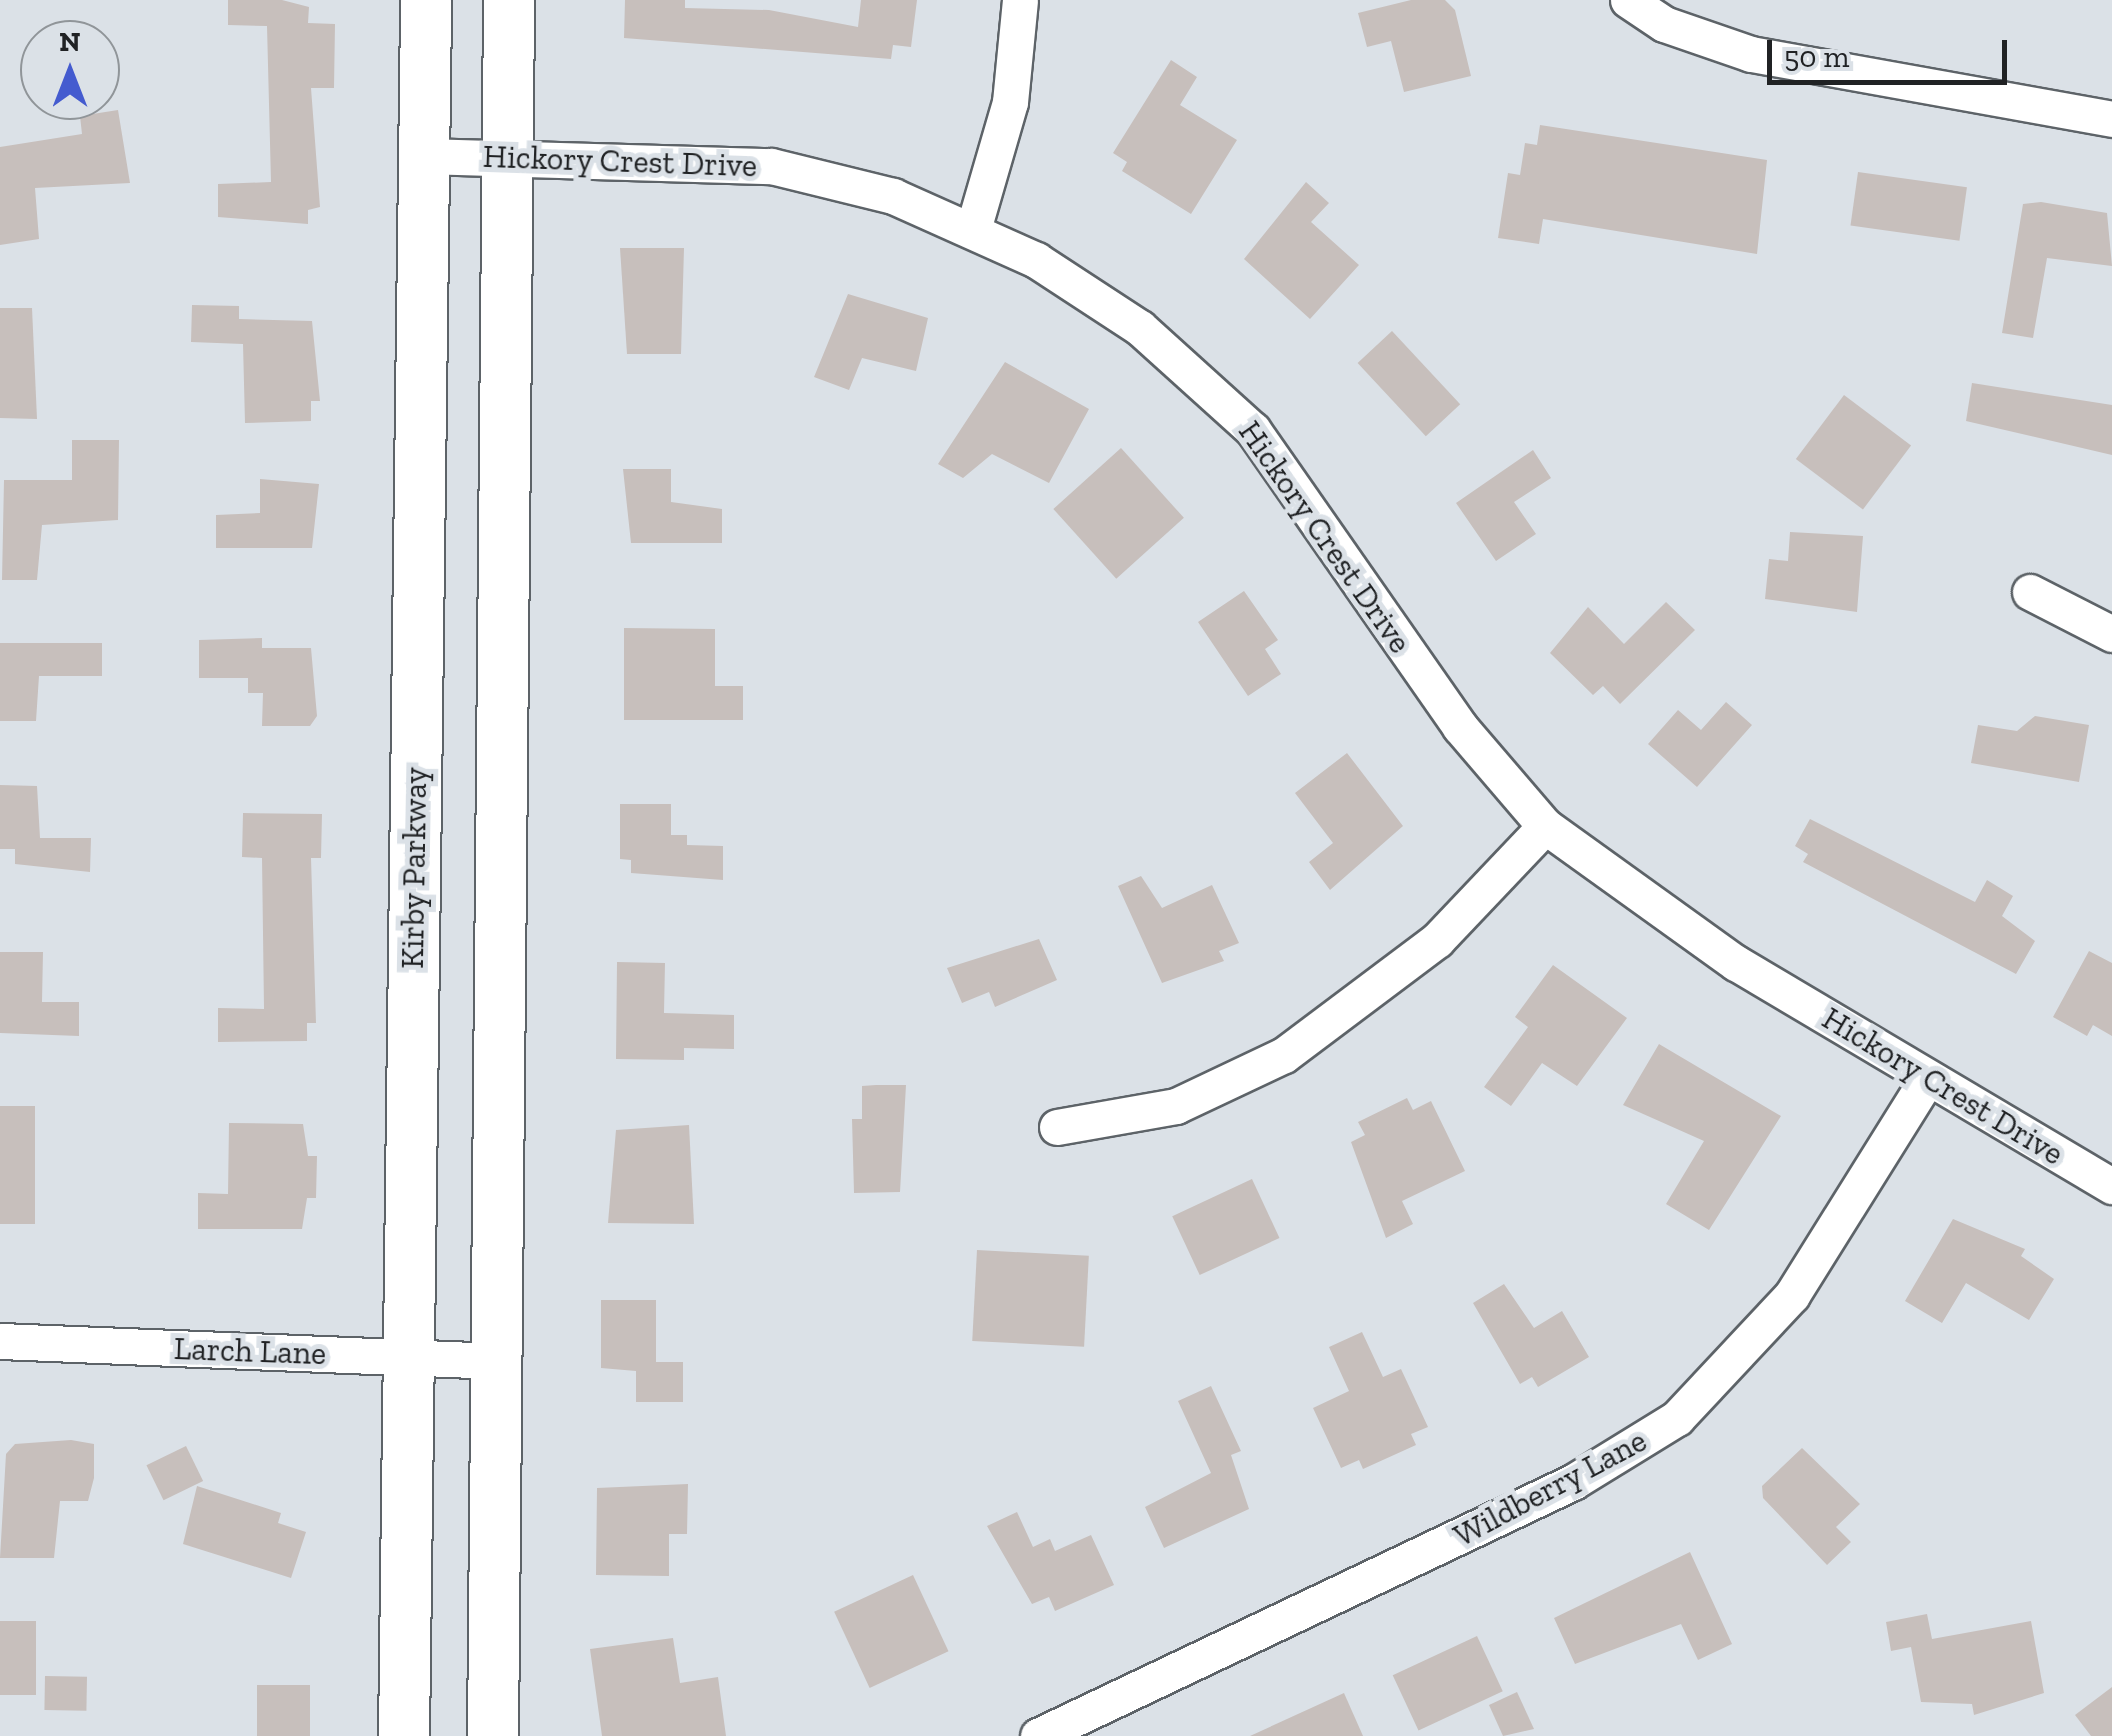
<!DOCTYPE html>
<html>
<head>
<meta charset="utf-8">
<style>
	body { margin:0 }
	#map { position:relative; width:2112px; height:1736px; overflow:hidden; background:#dbe1e7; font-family:"Zilla Slab",serif }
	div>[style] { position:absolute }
	.building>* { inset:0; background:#c7bfbc; transform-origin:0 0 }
	.roads { filter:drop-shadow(2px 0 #5d6368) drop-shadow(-2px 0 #5d6368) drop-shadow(0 2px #5d6368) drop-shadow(0 -2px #5d6368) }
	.minor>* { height:35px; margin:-17.5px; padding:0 17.5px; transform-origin:17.5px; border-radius:17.5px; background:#fff }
	.secondary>* { height:50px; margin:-25px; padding:0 25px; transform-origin:25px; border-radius:25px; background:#fff }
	span { translate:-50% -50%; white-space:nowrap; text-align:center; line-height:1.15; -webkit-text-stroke:10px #dbe1e7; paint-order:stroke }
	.street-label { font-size:32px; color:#202224 }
	.north { position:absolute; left:20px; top:20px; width:100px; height:100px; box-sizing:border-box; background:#dbe1e7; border:2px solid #909599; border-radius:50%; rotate:0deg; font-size:28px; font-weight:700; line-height:40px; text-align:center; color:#202224 }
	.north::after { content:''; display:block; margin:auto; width:35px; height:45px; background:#445bcf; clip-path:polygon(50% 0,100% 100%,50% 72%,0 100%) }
	.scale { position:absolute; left:1767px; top:40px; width:240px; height:45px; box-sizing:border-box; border:5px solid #202224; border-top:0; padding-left:12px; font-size:30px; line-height:35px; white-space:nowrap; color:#202224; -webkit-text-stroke:8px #dbe1e7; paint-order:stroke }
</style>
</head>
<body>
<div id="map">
	<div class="building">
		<i style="clip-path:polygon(228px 0,282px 0,309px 7px,308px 23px,335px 24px,334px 88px,311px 88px,320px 207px,308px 210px,308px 224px,218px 217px,218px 184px,271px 182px,267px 26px,228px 25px)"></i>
		<i style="clip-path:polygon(625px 0,685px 0,685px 8px,769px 10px,858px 27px,861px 0,917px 0,911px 47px,893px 45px,891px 59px,624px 38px)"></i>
		<i style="clip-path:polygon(1411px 0,1445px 0,1455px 10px,1471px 76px,1404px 92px,1391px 41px,1367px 47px,1358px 13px)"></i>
		<i style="clip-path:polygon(1171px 60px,1197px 77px,1180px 105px,1237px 140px,1191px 214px,1122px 171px,1127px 162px,1113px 153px)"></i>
		<i style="clip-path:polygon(118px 110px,130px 183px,35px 188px,39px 239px,0 245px,0 147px,82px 134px,80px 116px)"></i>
		<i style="clip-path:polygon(1540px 125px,1767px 160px,1757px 254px,1543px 219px,1539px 244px,1498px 238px,1508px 173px,1520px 175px,1525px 143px,1537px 145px)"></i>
		<i style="left:1858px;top:172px;width:110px;height:54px;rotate:8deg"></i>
		<i style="clip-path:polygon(1306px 182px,1329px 203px,1311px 222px,1359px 265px,1310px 319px,1244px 259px)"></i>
		<i style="clip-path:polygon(2041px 202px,2107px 213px,2112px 266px,2047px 258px,2033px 338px,2002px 333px,2023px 204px)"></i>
		<i style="clip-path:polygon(620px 248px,684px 248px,681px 354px,627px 354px)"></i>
		<i style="clip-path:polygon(848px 294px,928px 318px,916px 371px,862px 358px,849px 390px,814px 377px)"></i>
		<i style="clip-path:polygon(192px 305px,239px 306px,239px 319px,312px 321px,320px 401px,311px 401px,311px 421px,245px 423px,243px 344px,191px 342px)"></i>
		<i style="clip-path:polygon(0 308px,32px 308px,37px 419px,0 418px)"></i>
		<i style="left:1392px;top:331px;width:100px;height:47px;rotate:47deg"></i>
		<i style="clip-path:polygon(1005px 362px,1089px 409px,1049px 483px,992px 454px,963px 478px,938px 464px)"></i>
		<i style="clip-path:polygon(1972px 383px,2112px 405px,2112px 455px,1966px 421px)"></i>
		<i style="left:1844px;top:395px;width:84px;height:80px;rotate:37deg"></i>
		<i style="clip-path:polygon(72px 440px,119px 440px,118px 520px,42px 525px,37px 580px,2px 580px,4px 480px,72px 480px)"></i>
		<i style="left:1121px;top:448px;width:94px;height:91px;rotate:48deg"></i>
		<i style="clip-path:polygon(1533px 450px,1551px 478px,1514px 502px,1536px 534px,1496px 561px,1456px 503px)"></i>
		<i style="clip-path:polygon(623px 469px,671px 469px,671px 502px,722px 509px,722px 543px,631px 543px)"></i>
		<i style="clip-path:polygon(260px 479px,319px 484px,312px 548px,216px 548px,216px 515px,260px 513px)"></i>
		<i style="clip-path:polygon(1790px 532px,1863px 536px,1857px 612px,1765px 599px,1769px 559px,1788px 561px)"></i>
		<i style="clip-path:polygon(1244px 591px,1278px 640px,1265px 649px,1281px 674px,1248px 696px,1198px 622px)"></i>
		<i style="clip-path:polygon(1666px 602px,1695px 630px,1620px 704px,1603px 686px,1593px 695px,1550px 653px,1588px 607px,1624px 644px)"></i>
		<i style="clip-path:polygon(624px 628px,715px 629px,715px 686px,743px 686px,743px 720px,624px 720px)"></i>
		<i style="clip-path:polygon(262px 638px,262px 648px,311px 648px,317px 716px,310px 726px,262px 726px,263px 693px,248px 693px,248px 678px,199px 678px,199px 640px)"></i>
		<i style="clip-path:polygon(0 643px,102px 643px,102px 676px,39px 676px,36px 721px,0 721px)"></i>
		<i style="clip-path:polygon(1726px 702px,1752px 725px,1697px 787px,1648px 744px,1678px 710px,1701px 730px)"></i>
		<i style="clip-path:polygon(2035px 716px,2089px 725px,2079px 782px,1971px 763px,1978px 725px,2017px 731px)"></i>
		<i style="clip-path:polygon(1347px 753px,1403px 826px,1330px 890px,1309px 862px,1333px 843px,1295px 793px)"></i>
		<i style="clip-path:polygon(0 785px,37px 786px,40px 838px,91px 838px,90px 872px,15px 864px,15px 849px,0 849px)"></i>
		<i style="clip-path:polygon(620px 804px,671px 804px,671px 835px,687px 835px,687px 845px,723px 846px,723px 880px,631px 873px,631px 860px,620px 859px)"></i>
		<i style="clip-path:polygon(243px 813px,322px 814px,321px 858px,311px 858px,316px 1023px,307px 1023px,307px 1041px,218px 1042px,218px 1008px,264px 1009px,262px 858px,242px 857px)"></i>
		<i style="clip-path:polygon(1810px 819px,1975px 902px,1987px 880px,2013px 896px,2002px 916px,2035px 941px,2016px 974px,1803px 862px,1808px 854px,1795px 846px)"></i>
		<i style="clip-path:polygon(1141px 876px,1162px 908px,1212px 885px,1239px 943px,1219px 951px,1224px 961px,1162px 983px,1118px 886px)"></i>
		<i style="clip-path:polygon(1039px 939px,1057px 980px,995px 1007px,989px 992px,962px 1003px,947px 968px)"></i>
		<i style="clip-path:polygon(2089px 951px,2112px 963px,2112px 1036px,2093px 1025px,2087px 1036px,2053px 1017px)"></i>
		<i style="clip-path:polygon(0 952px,43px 952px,42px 1002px,79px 1002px,79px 1036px,0 1033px)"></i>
		<i style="clip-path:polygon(617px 962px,665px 963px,664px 1013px,734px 1015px,734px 1049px,684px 1048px,684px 1060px,616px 1059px)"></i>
		<i style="clip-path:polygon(1553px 965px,1627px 1018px,1577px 1086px,1542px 1063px,1511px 1106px,1484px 1087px,1528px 1027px,1515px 1017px)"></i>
		<i style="clip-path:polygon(1659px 1044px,1781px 1116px,1709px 1230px,1666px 1204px,1704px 1141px,1623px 1105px)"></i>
		<i style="clip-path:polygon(876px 1085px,906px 1085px,900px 1192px,854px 1193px,852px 1119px,862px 1119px,862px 1086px)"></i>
		<i style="clip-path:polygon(1407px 1098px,1413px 1110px,1431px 1101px,1465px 1171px,1402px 1201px,1413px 1224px,1386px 1238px,1351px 1142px,1365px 1135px,1358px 1122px)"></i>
		<i style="left:0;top:1106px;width:35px;height:118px"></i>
		<i style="clip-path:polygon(229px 1123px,303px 1124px,308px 1156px,317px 1156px,316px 1198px,307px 1198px,302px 1229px,198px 1229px,198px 1193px,228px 1194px)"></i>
		<i style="clip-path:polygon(689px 1125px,694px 1224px,608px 1223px,616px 1130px)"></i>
		<i style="left:1252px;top:1179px;width:65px;height:88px;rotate:65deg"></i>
		<i style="clip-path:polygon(1953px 1219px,2025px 1249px,2021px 1256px,2054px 1279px,2029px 1320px,1966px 1283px,1942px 1323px,1905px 1301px)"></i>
		<i style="left:977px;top:1250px;width:112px;height:91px;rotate:3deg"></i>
		<i style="clip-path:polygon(1504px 1284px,1534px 1328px,1562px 1311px,1589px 1357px,1538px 1387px,1532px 1377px,1520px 1384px,1473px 1303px)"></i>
		<i style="clip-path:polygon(601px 1300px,656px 1300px,656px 1362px,683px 1362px,683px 1402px,636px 1402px,636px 1371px,601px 1368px)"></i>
		<i style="clip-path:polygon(1362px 1332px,1383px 1377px,1401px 1369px,1428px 1427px,1411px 1434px,1416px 1445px,1363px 1469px,1359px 1460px,1341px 1468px,1313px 1408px,1349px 1391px,1329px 1347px)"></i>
		<i style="clip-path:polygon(1211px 1386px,1241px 1451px,1231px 1455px,1249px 1509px,1164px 1548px,1145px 1507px,1211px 1473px,1178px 1401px)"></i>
		<i style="clip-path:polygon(71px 1440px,94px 1444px,94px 1478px,88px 1501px,60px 1501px,54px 1558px,0 1558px,6px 1454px,15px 1444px)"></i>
		<i style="left:186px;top:1446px;width:39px;height:44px;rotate:64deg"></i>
		<i style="clip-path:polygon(1802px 1448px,1860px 1504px,1836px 1527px,1851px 1542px,1827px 1565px,1763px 1498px,1762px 1486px)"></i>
		<i style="clip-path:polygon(688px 1484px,687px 1534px,669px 1534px,669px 1576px,596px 1575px,597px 1488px)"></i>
		<i style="clip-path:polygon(197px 1486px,281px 1513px,278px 1523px,306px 1532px,291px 1578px,183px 1544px)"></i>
		<i style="clip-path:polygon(1017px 1512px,1033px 1547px,1050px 1539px,1055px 1551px,1091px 1535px,1114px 1585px,1055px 1611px,1049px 1597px,1032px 1604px,987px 1526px)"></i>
		<i style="clip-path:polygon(1690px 1552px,1732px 1644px,1698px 1660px,1681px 1624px,1575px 1664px,1554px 1618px)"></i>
		<i style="left:913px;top:1575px;width:84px;height:87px;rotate:65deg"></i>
		<i style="clip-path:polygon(1927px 1614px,1932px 1639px,2031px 1621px,2044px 1693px,1974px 1715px,1972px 1704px,1921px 1702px,1911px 1647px,1891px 1651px,1886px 1622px)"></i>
		<i style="left:0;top:1621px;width:36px;height:74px"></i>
		<i style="left:1477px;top:1636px;width:61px;height:93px;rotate:65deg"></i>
		<i style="clip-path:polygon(673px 1638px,680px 1683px,718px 1677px,726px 1736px,602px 1736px,590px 1649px)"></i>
		<i style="left:45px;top:1676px;width:42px;height:34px;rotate:1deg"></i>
		<i style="left:257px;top:1685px;width:53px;height:51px"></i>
		<i style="clip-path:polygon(2112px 1687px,2112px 1736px,2091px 1736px,2075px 1715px)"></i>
		<i style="clip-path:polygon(1517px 1692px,1534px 1729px,1503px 1736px,1489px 1705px)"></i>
		<i style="clip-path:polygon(1344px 1693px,1363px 1736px,1250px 1736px)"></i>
	</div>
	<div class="roads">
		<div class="minor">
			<i style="left:1628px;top:0;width:43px;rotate:33.7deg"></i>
			<i style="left:1664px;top:24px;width:92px;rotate:19deg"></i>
			<i style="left:1751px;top:54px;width:367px;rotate:10.2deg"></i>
			<i style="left:424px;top:156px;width:347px;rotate:1.7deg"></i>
			<i style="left:771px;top:166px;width:126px;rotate:13.8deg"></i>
			<i style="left:893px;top:196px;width:157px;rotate:24.1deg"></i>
			<i style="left:1036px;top:260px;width:124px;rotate:33.2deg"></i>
			<i style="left:1140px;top:328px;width:152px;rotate:42.1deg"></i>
			<i style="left:1253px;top:430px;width:362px;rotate:55.1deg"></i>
			<i style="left:1460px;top:727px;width:130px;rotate:49.4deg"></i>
			<i style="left:1545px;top:826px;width:235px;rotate:35.7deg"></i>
			<i style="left:1736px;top:963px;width:437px;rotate:30.7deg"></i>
			<i style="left:974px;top:226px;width:129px;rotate:-73.8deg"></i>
			<i style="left:1010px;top:102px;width:102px;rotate:-84.4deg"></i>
			<i style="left:2030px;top:592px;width:92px;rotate:27.1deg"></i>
			<i style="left:1057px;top:1127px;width:121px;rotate:-10deg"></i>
			<i style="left:1176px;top:1106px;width:119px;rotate:-25.3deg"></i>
			<i style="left:1284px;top:1055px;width:191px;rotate:-36.9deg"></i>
			<i style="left:1437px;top:940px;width:157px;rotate:-46.5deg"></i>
			<i style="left:0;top:1341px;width:499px;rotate:2.3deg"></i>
			<i style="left:1038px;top:1736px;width:592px;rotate:-25.4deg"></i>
			<i style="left:1573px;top:1482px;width:122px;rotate:-31.6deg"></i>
			<i style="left:1677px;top:1418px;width:168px;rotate:-46.9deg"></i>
			<i style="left:1792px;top:1295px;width:255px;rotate:-58deg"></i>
		</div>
		<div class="secondary">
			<i style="left:404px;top:1736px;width:1736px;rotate:-89.27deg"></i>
			<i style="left:493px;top:1736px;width:1736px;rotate:-89.47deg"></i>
		</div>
	</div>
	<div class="street-label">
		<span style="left:620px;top:161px;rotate:2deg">Hickory Crest Drive</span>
		<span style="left:1325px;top:537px;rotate:55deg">Hickory Crest Drive</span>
		<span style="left:414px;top:868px;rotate:-89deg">Kirby Parkway</span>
		<span style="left:1943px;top:1086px;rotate:31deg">Hickory Crest Drive</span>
		<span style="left:250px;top:1351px;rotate:2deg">Larch Lane</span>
		<span style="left:1550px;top:1488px;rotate:-28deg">Wildberry Lane</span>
	</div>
	<div class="north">N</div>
	<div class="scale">50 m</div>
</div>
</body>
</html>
